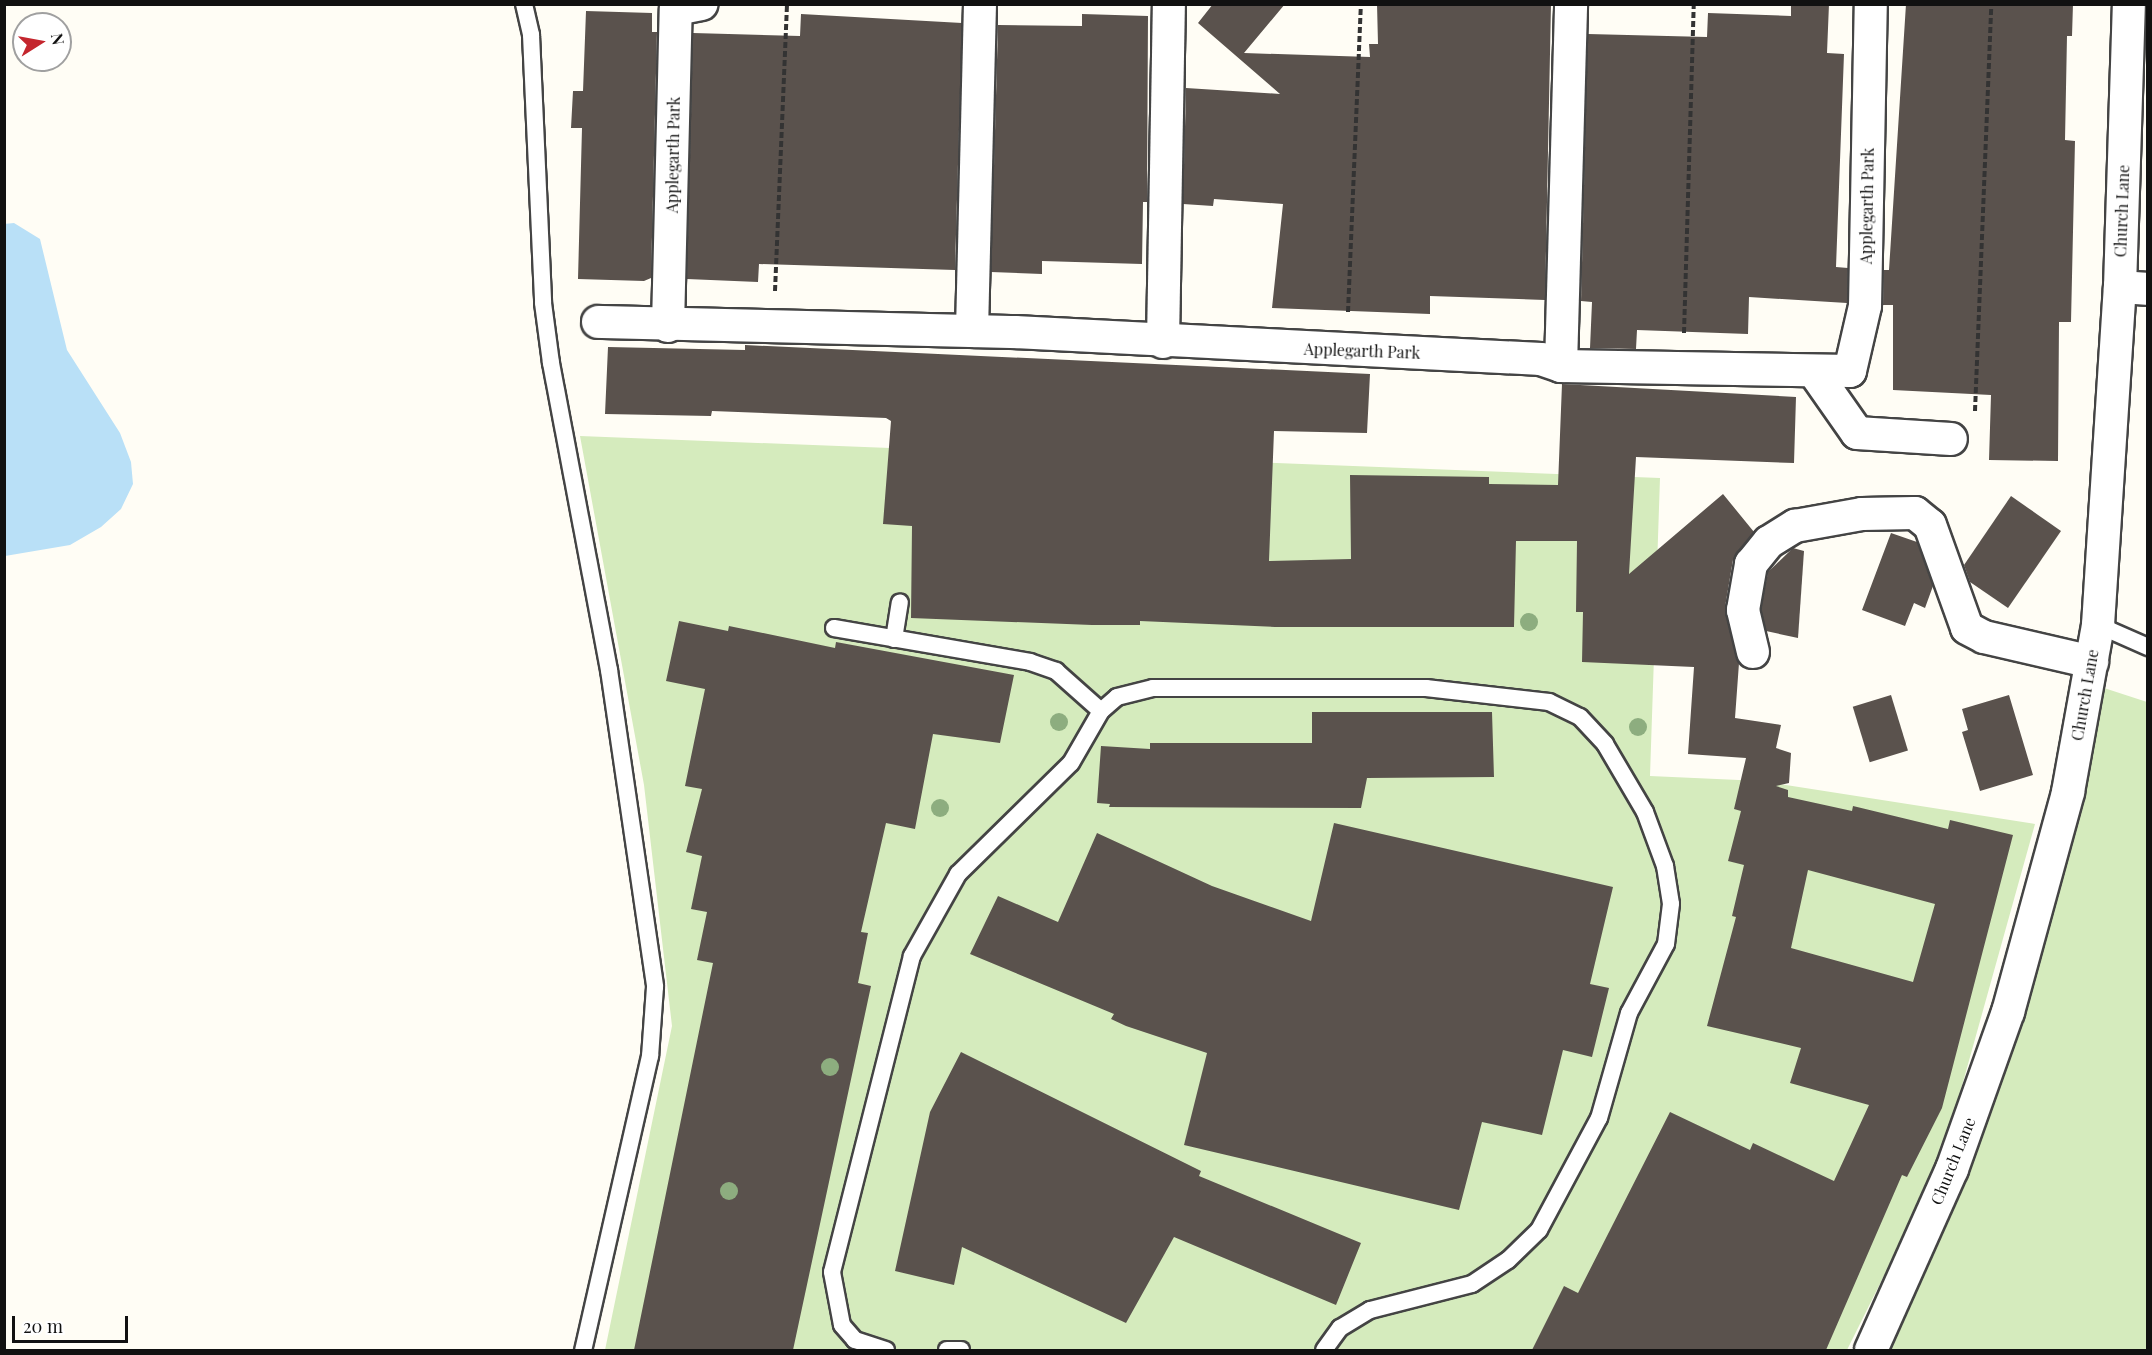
<!DOCTYPE html>
<html>
<head>
<meta charset="utf-8">
<style>
	body { margin:0 }
	#map { position:relative; width:2152px; height:1355px; overflow:hidden; background:#fffdf5; font-family:"Playfair Display",serif }
	div>[style] { position:absolute }
	.green>* { inset:0; background:#d5ebbd }
	.water>* { inset:0; background:#b9e0f7 }
	.building>* { inset:0; background:#5a524d; transform-origin:0 0 }
	.path>* { height:4px; margin-top:-2px; transform-origin:0; background:repeating-linear-gradient(90deg,#333 0 6px,transparent 0 9px) }
	.roads { filter:drop-shadow(2px 0 #444) drop-shadow(-2px 0 #444) drop-shadow(0 2px #444) drop-shadow(0 -2px #444) }
	.lane>* { height:16px; margin:-8px; padding:0 8px; transform-origin:8px; border-radius:8px; background:#fff }
	.street>* { height:32px; margin:-16px; padding:0 16px; transform-origin:16px; border-radius:16px; background:#fff }
	.trees>* { width:18px; height:18px; margin:-9px; border-radius:50%; background:#8dad7f }
	span { translate:-50% -50%; white-space:nowrap; text-align:center; line-height:1.15; -webkit-text-stroke:6px #fff; paint-order:stroke }
	.street-label { font-size:16px; color:#111 }
	.frame { position:absolute; inset:0; border:6px solid #111; pointer-events:none }
	.north { position:absolute; left:12px; top:12px; width:60px; height:60px; box-sizing:border-box; background:#fff; border:2px solid #a0a0a0; border-radius:50%; rotate:79deg; font-size:16px; font-weight:700; line-height:24px; text-align:center; color:#111 }
	.north::after { content:''; display:block; margin:auto; width:21px; height:27px; background:#c4262e; clip-path:polygon(50% 0,100% 100%,50% 72%,0 100%) }
	.scale { position:absolute; left:12px; top:1316px; width:116px; height:27px; box-sizing:border-box; border:3px solid #111; border-top:0; padding-left:8px; font-size:18px; line-height:21px; white-space:nowrap; color:#111; -webkit-text-stroke:4px #fff; paint-order:stroke }
</style>
</head>
<body>
<div id="map">
	<div class="green">
		<i style="clip-path:polygon(580px 436px,1660px 478px,1650px 776px,1761px 781px,2035px 824px,1941px 1161px,1847px 1350px,605px 1350px,672px 1026px,644px 785px)"></i>
		<i style="clip-path:polygon(2101px 687px,2147px 702px,2147px 1350px,1886px 1350px)"></i>
	</div>
	<div class="water">
		<i style="clip-path:polygon(14px 223px,40px 239px,67px 350px,120px 433px,131px 462px,133px 484px,121px 509px,101px 527px,70px 545px,5px 556px,4px 224px)"></i>
	</div>
	<div class="building">
		<i style="clip-path:polygon(1213px 4px,1285px 4px,1244px 53px,1370px 57px,1369px 44px,1378px 44px,1377px 4px,1551px 4px,1545px 300px,1430px 296px,1430px 314px,1272px 308px,1283px 204px,1214px 199px,1213px 206px,1183px 204px,1186px 88px,1280px 94px,1198px 23px)"></i>
		<i style="clip-path:polygon(1791px 4px,1829px 4px,1827px 53px,1844px 54px,1836px 267px,1848px 268px,1847px 303px,1749px 297px,1748px 334px,1637px 330px,1636px 349px,1590px 348px,1592px 302px,1581px 301px,1588px 34px,1707px 37px,1708px 13px,1791px 16px)"></i>
		<i style="clip-path:polygon(1906px 4px,2073px 4px,2072px 36px,2067px 36px,2065px 140px,2075px 141px,2071px 322px,2059px 322px,2058px 461px,1989px 460px,1991px 395px,1893px 390px,1893px 305px,1883px 305px,1884px 270px,1889px 270px)"></i>
		<i style="clip-path:polygon(586px 11px,652px 13px,652px 32px,657px 32px,651px 278px,644px 281px,578px 279px,582px 128px,571px 128px,573px 91px,583px 91px)"></i>
		<i style="clip-path:polygon(801px 14px,962px 23px,955px 270px,759px 264px,758px 282px,687px 279px,693px 33px,800px 36px)"></i>
		<i style="clip-path:polygon(1082px 14px,1148px 16px,1147px 202px,1143px 202px,1142px 264px,1042px 261px,1042px 274px,991px 272px,998px 25px,1082px 26px)"></i>
		<i style="clip-path:polygon(evenodd,745px 345px,1370px 374px,1367px 433px,1274px 431px,1269px 561px,1351px 559px,1350px 475px,1489px 477px,1489px 484px,1558px 485px,1562px 384px,1796px 397px,1794px 463px,1636px 457px,1629px 574px,1723px 494px,1754px 532px,1733px 560px,1725px 607px,1739px 663px,1735px 718px,1781px 725px,1776px 748px,1791px 753px,1789px 783px,1776px 786px,1788px 790px,1788px 797px,1852px 811px,1853px 806px,1948px 829px,1950px 820px,2013px 835px,1942px 1108px,1907px 1177px,1902px 1175px,1826px 1350px,1532px 1350px,1564px 1286px,1578px 1293px,1670px 1112px,1750px 1150px,1753px 1143px,1834px 1181px,1869px 1105px,1790px 1083px,1801px 1048px,1707px 1026px,1736px 917px,1732px 916px,1744px 865px,1728px 861px,1741px 811px,1734px 809px,1746px 758px,1688px 754px,1694px 667px,1582px 662px,1583px 612px,1576px 612px,1577px 541px,1516px 541px,1514px 627px,1275px 627px,1140px 621px,1140px 625px,1092px 625px,911px 618px,912px 526px,883px 524px,891px 421px,886px 418px,712px 411px,711px 416px,605px 414px,608px 347px,745px 350px,745px 345px,1808px 870px,1935px 904px,1913px 982px,1791px 948px,1808px 870px)"></i>
		<i style="clip-path:polygon(2011px 496px,2061px 531px,2008px 608px,1970px 582px,1964px 565px)"></i>
		<i style="clip-path:polygon(1891px 533px,1917px 542px,1933px 586px,1925px 608px,1914px 603px,1905px 626px,1862px 610px)"></i>
		<i style="clip-path:polygon(1793px 548px,1804px 551px,1798px 638px,1766px 631px,1761px 609px,1768px 572px)"></i>
		<i style="clip-path:polygon(679px 621px,728px 631px,729px 626px,835px 648px,836px 642px,1014px 675px,1000px 743px,933px 734px,915px 829px,886px 823px,861px 932px,868px 933px,858px 983px,871px 986px,793px 1350px,634px 1350px,713px 963px,697px 960px,707px 912px,691px 909px,702px 856px,686px 852px,702px 789px,685px 786px,705px 689px,666px 681px)"></i>
		<i style="left:1891px;top:695px;width:58px;height:40px;rotate:73deg"></i>
		<i style="clip-path:polygon(2009px 695px,2033px 775px,1980px 791px,1962px 732px,1968px 730px,1962px 709px)"></i>
		<i style="clip-path:polygon(1312px 712px,1492px 712px,1494px 777px,1367px 778px,1361px 808px,1109px 807px,1110px 804px,1097px 803px,1101px 746px,1150px 749px,1150px 743px,1312px 743px)"></i>
		<i style="clip-path:polygon(1334px 823px,1613px 887px,1590px 984px,1609px 988px,1592px 1057px,1563px 1050px,1542px 1135px,1482px 1122px,1459px 1210px,1184px 1145px,1207px 1053px,1126px 1026px,1111px 1019px,1114px 1014px,970px 954px,998px 896px,1058px 922px,1097px 833px,1212px 886px,1311px 921px)"></i>
		<i style="clip-path:polygon(961px 1052px,1201px 1171px,1199px 1176px,1361px 1243px,1336px 1305px,1174px 1237px,1126px 1323px,962px 1247px,954px 1285px,895px 1271px,930px 1112px)"></i>
	</div>
	<div class="path">
		<i style="left:775px;top:291px;width:287px;rotate:-87.6deg"></i>
		<i style="left:1348px;top:312px;width:308px;rotate:-87.6deg"></i>
		<i style="left:1684px;top:333px;width:329px;rotate:-88.3deg"></i>
		<i style="left:1975px;top:411px;width:407px;rotate:-87.7deg"></i>
	</div>
	<div class="roads">
		<div class="lane">
			<i style="left:524px;top:4px;width:32px;rotate:77deg"></i>
			<i style="left:531px;top:35px;width:268px;rotate:87.4deg"></i>
			<i style="left:543px;top:303px;width:61px;rotate:82.4deg"></i>
			<i style="left:551px;top:363px;width:312px;rotate:79.3deg"></i>
			<i style="left:609px;top:670px;width:320px;rotate:81.7deg"></i>
			<i style="left:655px;top:987px;width:69px;rotate:94.1deg"></i>
			<i style="left:650px;top:1056px;width:302px;rotate:102.8deg"></i>
			<i style="left:2098px;top:625px;width:55px;rotate:23.7deg"></i>
			<i style="left:834px;top:628px;width:199px;rotate:9.8deg"></i>
			<i style="left:1030px;top:662px;width:28px;rotate:19deg"></i>
			<i style="left:1056px;top:671px;width:60px;rotate:41.6deg"></i>
			<i style="left:894px;top:639px;width:37px;rotate:-81deg"></i>
			<i style="left:886px;top:1350px;width:33px;rotate:-162deg"></i>
			<i style="left:855px;top:1340px;width:20px;rotate:-131deg"></i>
			<i style="left:842px;top:1325px;width:54px;rotate:-100.7deg"></i>
			<i style="left:832px;top:1272px;width:326px;rotate:-75.8deg"></i>
			<i style="left:912px;top:956px;width:94px;rotate:-60.7deg"></i>
			<i style="left:958px;top:874px;width:158px;rotate:-44.5deg"></i>
			<i style="left:1071px;top:763px;width:60px;rotate:-60deg"></i>
			<i style="left:1101px;top:711px;width:21px;rotate:-41deg"></i>
			<i style="left:1117px;top:697px;width:37px;rotate:-14deg"></i>
			<i style="left:1153px;top:688px;width:273px"></i>
			<i style="left:1426px;top:688px;width:124px;rotate:6.5deg"></i>
			<i style="left:1549px;top:702px;width:34px;rotate:26deg"></i>
			<i style="left:1580px;top:717px;width:37px;rotate:47deg"></i>
			<i style="left:1605px;top:744px;width:79px;rotate:59.5deg"></i>
			<i style="left:1645px;top:812px;width:58px;rotate:69.7deg"></i>
			<i style="left:1665px;top:866px;width:38px;rotate:81deg"></i>
			<i style="left:1671px;top:904px;width:40px;rotate:97.1deg"></i>
			<i style="left:1666px;top:944px;width:78px;rotate:118.2deg"></i>
			<i style="left:1629px;top:1013px;width:109px;rotate:105.9deg"></i>
			<i style="left:1599px;top:1118px;width:127px;rotate:118.2deg"></i>
			<i style="left:1539px;top:1230px;width:43px;rotate:135.9deg"></i>
			<i style="left:1508px;top:1260px;width:43px;rotate:146.3deg"></i>
			<i style="left:1472px;top:1284px;width:105px;rotate:165.7deg"></i>
			<i style="left:1370px;top:1310px;width:35px;rotate:149deg"></i>
			<i style="left:1340px;top:1328px;width:27px;rotate:126deg"></i>
			<i style="left:947px;top:1350px;width:14px"></i>
		</div>
		<div class="street">
			<i style="left:2120px;top:287px;width:28px;rotate:4deg"></i>
			<i style="left:598px;top:322px;width:417px;rotate:1.4deg"></i>
			<i style="left:1015px;top:332px;width:527px;rotate:2.94deg"></i>
			<i style="left:1541px;top:359px;width:21px;rotate:19deg"></i>
			<i style="left:1561px;top:366px;width:289px;rotate:1deg"></i>
			<i style="left:1850px;top:371px;width:67px;rotate:-77deg"></i>
			<i style="left:1865px;top:306px;width:302px;rotate:-88.9deg"></i>
			<i style="left:668px;top:326px;width:317px;rotate:-88.6deg"></i>
			<i style="left:676px;top:9px;width:26px;rotate:-11deg"></i>
			<i style="left:972px;top:331px;width:327px;rotate:-88.6deg"></i>
			<i style="left:1163px;top:342px;width:338px;rotate:-89deg"></i>
			<i style="left:1561px;top:366px;width:362px;rotate:-88.4deg"></i>
			<i style="left:1815px;top:373px;width:73px;rotate:55deg"></i>
			<i style="left:1857px;top:433px;width:94px;rotate:3.7deg"></i>
			<i style="left:1753px;top:652px;width:43px;rotate:-103.4deg"></i>
			<i style="left:1743px;top:610px;width:47px;rotate:-80.1deg"></i>
			<i style="left:1751px;top:564px;width:28px;rotate:-51deg"></i>
			<i style="left:1769px;top:542px;width:31px;rotate:-32deg"></i>
			<i style="left:1795px;top:526px;width:68px;rotate:-10.2deg"></i>
			<i style="left:1862px;top:514px;width:53px;rotate:-1.1deg"></i>
			<i style="left:1915px;top:513px;width:19px;rotate:39deg"></i>
			<i style="left:1930px;top:525px;width:109px;rotate:70.2deg"></i>
			<i style="left:1967px;top:628px;width:19px;rotate:28deg"></i>
			<i style="left:1984px;top:637px;width:111px;rotate:13deg"></i>
			<i style="left:1871px;top:1350px;width:198px;rotate:-65.9deg"></i>
			<i style="left:1952px;top:1169px;width:167px;rotate:-70.4deg"></i>
			<i style="left:2008px;top:1012px;width:228px;rotate:-74.7deg"></i>
			<i style="left:2068px;top:792px;width:170px;rotate:-79.8deg"></i>
			<i style="left:2098px;top:625px;width:339px;rotate:-86.3deg"></i>
			<i style="left:2120px;top:287px;width:283px;rotate:-88.2deg"></i>
		</div>
	</div>
	<div class="trees">
		<i style="left:1529px;top:622px"></i>
		<i style="left:1059px;top:722px"></i>
		<i style="left:1638px;top:727px"></i>
		<i style="left:940px;top:808px"></i>
		<i style="left:830px;top:1067px"></i>
		<i style="left:729px;top:1191px"></i>
	</div>
	<div class="street-label">
		<span style="left:673px;top:155px;rotate:-89deg">Applegarth Park</span>
		<span style="left:1867px;top:206px;rotate:-89deg">Applegarth Park</span>
		<span style="left:2122px;top:211px;rotate:-88deg">Church Lane</span>
		<span style="left:1362px;top:351px;rotate:2deg">Applegarth Park</span>
		<span style="left:2085px;top:695px;rotate:-80deg">Church Lane</span>
		<span style="left:1953px;top:1161px;rotate:-68deg">Church Lane</span>
	</div>
	<div class="frame"></div>
	<div class="north">N</div>
	<div class="scale">20 m</div>
</div>
</body>
</html>
